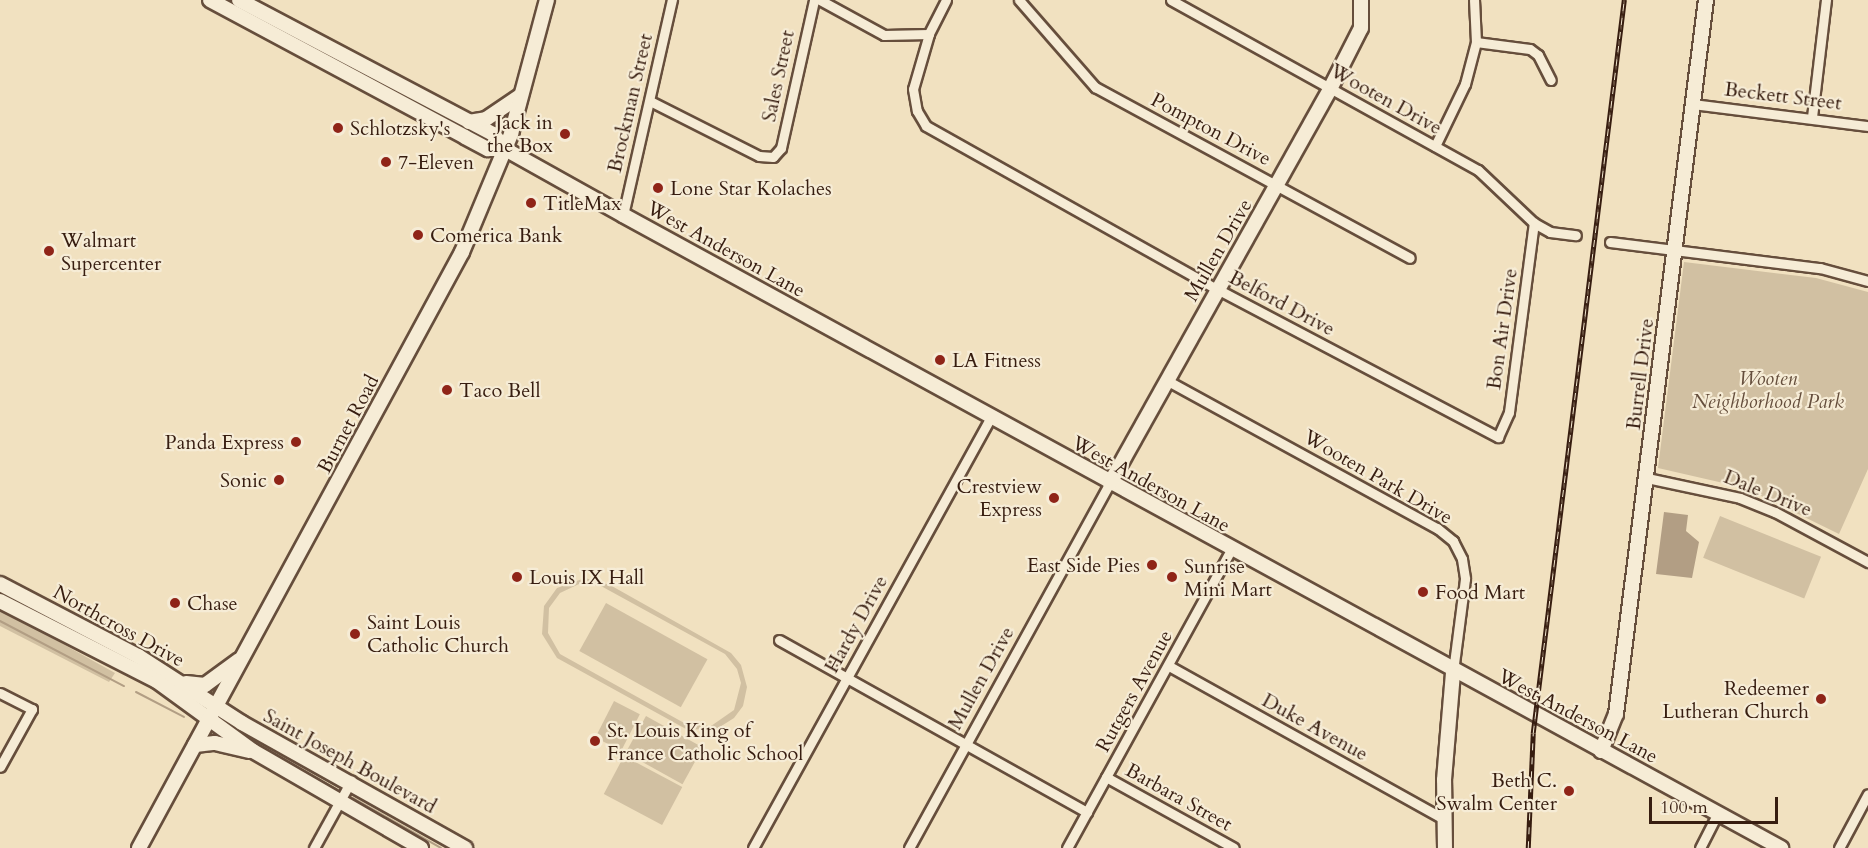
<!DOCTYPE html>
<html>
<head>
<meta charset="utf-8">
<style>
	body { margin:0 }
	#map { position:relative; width:1868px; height:848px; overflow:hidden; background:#f1e1c0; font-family:Cardo,serif }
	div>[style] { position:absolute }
	.green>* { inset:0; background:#d1c0a2; transform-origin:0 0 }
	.water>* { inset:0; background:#b29e84 }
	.stream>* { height:2px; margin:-1px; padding:0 1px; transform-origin:1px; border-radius:1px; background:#b29e84 }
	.roads { filter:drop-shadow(2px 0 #664e3c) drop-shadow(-2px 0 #664e3c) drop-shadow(0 2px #664e3c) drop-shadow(0 -2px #664e3c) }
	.street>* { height:9px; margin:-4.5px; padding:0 4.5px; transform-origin:4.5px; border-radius:4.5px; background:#f6ecd6 }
	.secondary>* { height:14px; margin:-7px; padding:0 7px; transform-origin:7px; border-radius:7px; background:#f6ecd6 }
	.rail>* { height:4.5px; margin-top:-2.25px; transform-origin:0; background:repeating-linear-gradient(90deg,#f6ecd6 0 7px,#371d10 0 14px); box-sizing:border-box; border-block:2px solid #371d10 }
	.dots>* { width:16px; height:16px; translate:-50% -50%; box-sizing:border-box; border:3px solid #f6ecd6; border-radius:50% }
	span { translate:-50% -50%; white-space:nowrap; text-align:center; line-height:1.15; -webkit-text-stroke:4.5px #f6ecd6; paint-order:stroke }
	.street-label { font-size:20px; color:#371d10 }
	.poi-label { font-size:20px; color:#371d10 }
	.right { translate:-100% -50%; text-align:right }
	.left { translate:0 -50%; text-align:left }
	.park-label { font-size:20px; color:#654e3c; font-style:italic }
	.scale { position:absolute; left:1649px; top:797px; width:129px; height:27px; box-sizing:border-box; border:3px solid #371d10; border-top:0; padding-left:8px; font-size:18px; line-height:21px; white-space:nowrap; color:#371d10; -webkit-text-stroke:4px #f6ecd6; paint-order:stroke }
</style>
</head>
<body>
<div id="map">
	<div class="green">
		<i style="clip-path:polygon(1684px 262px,1816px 278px,1868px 292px,1868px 469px,1839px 534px,1745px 488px,1658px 468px)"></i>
		<i style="left:1720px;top:516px;width:109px;height:45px;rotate:22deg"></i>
		<i style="clip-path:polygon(evenodd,585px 578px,610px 585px,731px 653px,741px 665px,747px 687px,743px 706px,734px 718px,715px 730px,686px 729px,557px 658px,542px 634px,544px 606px,557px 588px,585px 578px,579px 584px,601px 586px,725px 654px,737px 669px,741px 683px,734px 710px,711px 726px,686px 724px,560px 654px,548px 633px,549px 608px,560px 593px,579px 584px)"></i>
		<i style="left:606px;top:603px;width:116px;height:55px;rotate:29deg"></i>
		<i style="clip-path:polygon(0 609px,115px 673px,109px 682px,0 626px)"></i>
		<i style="left:614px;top:701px;width:29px;height:41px;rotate:27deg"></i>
		<i style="left:646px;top:716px;width:65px;height:42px;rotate:29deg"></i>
		<i style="left:624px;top:756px;width:66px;height:43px;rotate:28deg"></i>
	</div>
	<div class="water">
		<i style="clip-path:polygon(1664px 512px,1688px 515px,1686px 531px,1699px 542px,1692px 578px,1656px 574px)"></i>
	</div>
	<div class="stream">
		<i style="left:0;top:621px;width:140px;rotate:27.7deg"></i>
		<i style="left:136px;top:692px;width:54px;rotate:27.5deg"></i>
		<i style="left:252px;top:743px;width:96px;rotate:28.7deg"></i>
		<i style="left:353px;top:798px;width:101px;rotate:29.6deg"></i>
	</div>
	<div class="roads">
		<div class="street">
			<i style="left:820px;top:0;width:73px;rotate:28.7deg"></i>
			<i style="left:884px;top:35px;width:45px;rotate:-1.3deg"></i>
			<i style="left:946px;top:0;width:38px;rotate:117deg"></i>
			<i style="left:929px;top:34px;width:57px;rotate:106.2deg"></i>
			<i style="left:913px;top:89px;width:22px;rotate:80deg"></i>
			<i style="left:917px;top:111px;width:17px;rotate:59deg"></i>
			<i style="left:926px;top:126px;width:334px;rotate:29.3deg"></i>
			<i style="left:1217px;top:289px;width:318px;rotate:27.8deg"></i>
			<i style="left:1498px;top:437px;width:27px;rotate:-66deg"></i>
			<i style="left:1509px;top:412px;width:191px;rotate:-82.5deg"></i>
			<i style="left:1019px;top:0;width:116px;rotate:48.9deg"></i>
			<i style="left:1095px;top:87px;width:358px;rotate:28.5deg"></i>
			<i style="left:1171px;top:0;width:351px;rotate:29deg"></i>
			<i style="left:1478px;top:170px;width:77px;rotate:43.4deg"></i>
			<i style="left:1534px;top:223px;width:18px;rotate:29deg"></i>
			<i style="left:1550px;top:232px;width:26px;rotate:7deg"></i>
			<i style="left:1476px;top:42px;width:54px;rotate:7.4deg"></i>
			<i style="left:1530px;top:49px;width:10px;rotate:37deg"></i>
			<i style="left:1538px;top:55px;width:28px;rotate:63deg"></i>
			<i style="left:650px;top:101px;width:122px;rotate:26.8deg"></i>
			<i style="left:759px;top:156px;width:14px;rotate:4deg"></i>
			<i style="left:773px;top:157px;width:12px;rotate:-48deg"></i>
			<i style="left:781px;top:148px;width:152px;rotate:-77.4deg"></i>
			<i style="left:1693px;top:104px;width:176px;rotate:7.2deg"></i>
			<i style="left:1812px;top:117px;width:118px;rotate:-83.2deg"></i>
			<i style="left:1435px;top:146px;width:69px;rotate:-64.2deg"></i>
			<i style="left:1465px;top:84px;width:43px;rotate:-75.3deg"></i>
			<i style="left:1476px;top:42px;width:42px;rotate:-92.7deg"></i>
			<i style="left:623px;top:215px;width:221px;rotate:-77.2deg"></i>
			<i style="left:1610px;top:242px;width:212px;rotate:7.1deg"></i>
			<i style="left:1820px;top:268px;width:50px;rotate:15.2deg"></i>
			<i style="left:1168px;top:381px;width:307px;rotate:28.7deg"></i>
			<i style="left:1437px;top:528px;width:21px;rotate:39deg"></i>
			<i style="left:1453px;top:541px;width:20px;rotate:63deg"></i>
			<i style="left:1462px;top:559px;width:20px;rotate:81deg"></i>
			<i style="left:1465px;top:579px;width:94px;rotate:97.4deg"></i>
			<i style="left:1647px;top:478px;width:95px;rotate:12.1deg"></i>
			<i style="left:1740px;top:498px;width:38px;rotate:22deg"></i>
			<i style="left:1775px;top:512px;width:106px;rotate:28.3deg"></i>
			<i style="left:779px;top:640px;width:353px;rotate:29.2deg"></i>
			<i style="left:1169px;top:666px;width:315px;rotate:29.1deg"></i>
			<i style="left:0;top:693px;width:36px;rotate:27deg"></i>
			<i style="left:32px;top:709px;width:66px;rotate:118.9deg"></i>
			<i style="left:1106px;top:777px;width:146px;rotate:29deg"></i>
			<i style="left:314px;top:848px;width:77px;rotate:-61.1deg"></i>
			<i style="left:753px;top:848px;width:491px;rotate:-61.1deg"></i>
			<i style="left:909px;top:848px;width:417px;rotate:-61.2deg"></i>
			<i style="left:1067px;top:848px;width:340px;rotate:-61.2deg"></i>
			<i style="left:1700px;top:848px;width:39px;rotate:-63deg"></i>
			<i style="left:1839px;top:848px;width:61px;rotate:-61.8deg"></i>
		</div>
		<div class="secondary">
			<i style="left:210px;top:0;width:289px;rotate:28.2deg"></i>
			<i style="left:465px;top:137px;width:26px;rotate:28deg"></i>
			<i style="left:488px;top:149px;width:17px"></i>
			<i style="left:239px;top:0;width:287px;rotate:27.8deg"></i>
			<i style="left:493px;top:134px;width:19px;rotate:51deg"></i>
			<i style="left:505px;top:149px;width:135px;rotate:29.2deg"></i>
			<i style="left:623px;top:215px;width:1320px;rotate:28.66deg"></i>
			<i style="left:469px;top:122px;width:17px;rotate:-10deg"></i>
			<i style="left:486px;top:119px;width:41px;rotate:-34.1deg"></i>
			<i style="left:1110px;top:483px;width:451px;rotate:-60.8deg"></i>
			<i style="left:1330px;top:89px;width:68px;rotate:-63.1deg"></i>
			<i style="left:1361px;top:28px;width:28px;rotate:-90deg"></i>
			<i style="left:0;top:584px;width:156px;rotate:27.6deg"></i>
			<i style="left:138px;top:656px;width:124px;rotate:32.8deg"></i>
			<i style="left:242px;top:723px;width:256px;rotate:29.3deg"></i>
			<i style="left:0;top:601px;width:176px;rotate:27deg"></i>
			<i style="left:157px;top:681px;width:119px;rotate:36.1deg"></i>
			<i style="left:253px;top:751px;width:194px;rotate:30deg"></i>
			<i style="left:186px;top:683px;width:19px;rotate:6deg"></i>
			<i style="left:205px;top:685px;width:42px;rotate:-36.3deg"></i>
			<i style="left:195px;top:745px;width:20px;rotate:-6deg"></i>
			<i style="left:215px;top:743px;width:35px;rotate:13deg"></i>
			<i style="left:1601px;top:751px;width:40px;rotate:-68deg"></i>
			<i style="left:1616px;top:714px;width:720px;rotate:-82.82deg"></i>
			<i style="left:139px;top:848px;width:678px;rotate:-61.54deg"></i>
			<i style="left:462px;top:252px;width:128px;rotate:-67.4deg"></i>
			<i style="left:511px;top:134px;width:139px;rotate:-75deg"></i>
			<i style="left:1445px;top:848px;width:68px;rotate:-90.8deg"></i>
			<i style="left:1444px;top:780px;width:108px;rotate:-85.2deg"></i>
		</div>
	</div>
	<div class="rail">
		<i style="left:1528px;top:848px;width:115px;rotate:-87.5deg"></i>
		<i style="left:1533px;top:733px;width:739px;rotate:-82.92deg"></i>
	</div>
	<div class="dots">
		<i style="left:338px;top:128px;background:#8f2418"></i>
		<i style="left:565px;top:134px;background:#8f2418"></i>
		<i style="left:386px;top:162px;background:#8f2418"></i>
		<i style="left:658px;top:188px;background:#8f2418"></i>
		<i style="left:531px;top:203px;background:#8f2418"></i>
		<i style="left:418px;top:235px;background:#8f2418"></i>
		<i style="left:49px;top:251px;background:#8f2418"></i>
		<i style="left:940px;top:360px;background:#8f2418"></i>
		<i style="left:447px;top:390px;background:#8f2418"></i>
		<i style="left:296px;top:442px;background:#8f2418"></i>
		<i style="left:279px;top:480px;background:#8f2418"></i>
		<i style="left:1054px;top:498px;background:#8f2418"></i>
		<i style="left:1152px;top:565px;background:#8f2418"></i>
		<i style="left:517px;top:577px;background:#8f2418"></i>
		<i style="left:1172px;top:577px;background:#8f2418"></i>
		<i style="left:1423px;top:592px;background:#8f2418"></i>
		<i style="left:175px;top:603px;background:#8f2418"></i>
		<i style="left:355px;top:634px;background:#8f2418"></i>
		<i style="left:1821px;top:699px;background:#8f2418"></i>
		<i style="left:595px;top:741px;background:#8f2418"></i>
		<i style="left:1569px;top:791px;background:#8f2418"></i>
	</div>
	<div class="street-label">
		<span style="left:778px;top:76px;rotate:-78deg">Sales Street</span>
		<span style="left:1783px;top:96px;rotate:7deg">Beckett Street</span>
		<span style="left:1386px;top:99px;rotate:29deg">Wooten Drive</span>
		<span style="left:630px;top:103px;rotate:-77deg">Brockman Street</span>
		<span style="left:1211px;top:129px;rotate:28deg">Pompton Drive</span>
		<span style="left:726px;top:249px;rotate:29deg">West Anderson Lane</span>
		<span style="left:1218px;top:250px;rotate:-60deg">Mullen Drive</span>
		<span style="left:1282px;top:303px;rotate:28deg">Belford Drive</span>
		<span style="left:1502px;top:329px;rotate:-82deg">Bon Air Drive</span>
		<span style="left:1640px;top:374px;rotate:-83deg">Burrell Drive</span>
		<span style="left:348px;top:424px;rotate:-62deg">Burnet Road</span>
		<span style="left:1378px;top:477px;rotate:30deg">Wooten Park Drive</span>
		<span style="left:1151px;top:484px;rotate:29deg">West Anderson Lane</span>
		<span style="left:1768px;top:493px;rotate:22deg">Dale Drive</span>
		<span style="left:856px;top:624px;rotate:-61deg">Hardy Drive</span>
		<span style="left:119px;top:626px;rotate:29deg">Northcross Drive</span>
		<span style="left:981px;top:678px;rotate:-61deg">Mullen Drive</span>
		<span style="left:1134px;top:691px;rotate:-61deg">Rutgers Avenue</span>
		<span style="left:1578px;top:716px;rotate:28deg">West Anderson Lane</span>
		<span style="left:1315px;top:727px;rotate:29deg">Duke Avenue</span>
		<span style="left:350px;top:761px;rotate:29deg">Saint Joseph Boulevard</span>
		<span style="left:1179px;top:797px;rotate:29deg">Barbara Street</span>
	</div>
	<div class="poi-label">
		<span class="right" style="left:553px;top:134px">Jack in<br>the Box</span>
		<span class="left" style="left:350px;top:128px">Schlotzsky's</span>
		<span class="left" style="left:398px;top:162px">7-Eleven</span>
		<span class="left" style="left:670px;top:188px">Lone Star Kolaches</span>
		<span class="left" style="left:543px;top:203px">TitleMax</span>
		<span class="left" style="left:430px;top:235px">Comerica Bank</span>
		<span class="left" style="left:61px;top:252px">Walmart<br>Supercenter</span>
		<span class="left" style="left:952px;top:360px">LA Fitness</span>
		<span class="left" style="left:459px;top:390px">Taco Bell</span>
		<span class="right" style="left:284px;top:442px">Panda Express</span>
		<span class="right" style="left:267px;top:480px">Sonic</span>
		<span class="right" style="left:1042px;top:498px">Crestview<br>Express</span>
		<span class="right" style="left:1140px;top:565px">East Side Pies</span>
		<span class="left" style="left:1184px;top:578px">Sunrise<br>Mini Mart</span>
		<span class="left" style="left:529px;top:577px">Louis IX Hall</span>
		<span class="left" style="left:1435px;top:592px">Food Mart</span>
		<span class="left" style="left:187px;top:603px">Chase</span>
		<span class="left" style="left:367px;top:634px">Saint Louis<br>Catholic Church</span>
		<span class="right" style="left:1809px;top:700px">Redeemer<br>Lutheran Church</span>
		<span class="left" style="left:607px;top:742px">St. Louis King of<br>France Catholic School</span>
		<span class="right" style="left:1557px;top:792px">Beth C.<br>Swalm Center</span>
	</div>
	<div class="park-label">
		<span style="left:1768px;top:390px">Wooten<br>Neighborhood Park</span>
	</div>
	<div class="scale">100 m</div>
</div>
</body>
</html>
